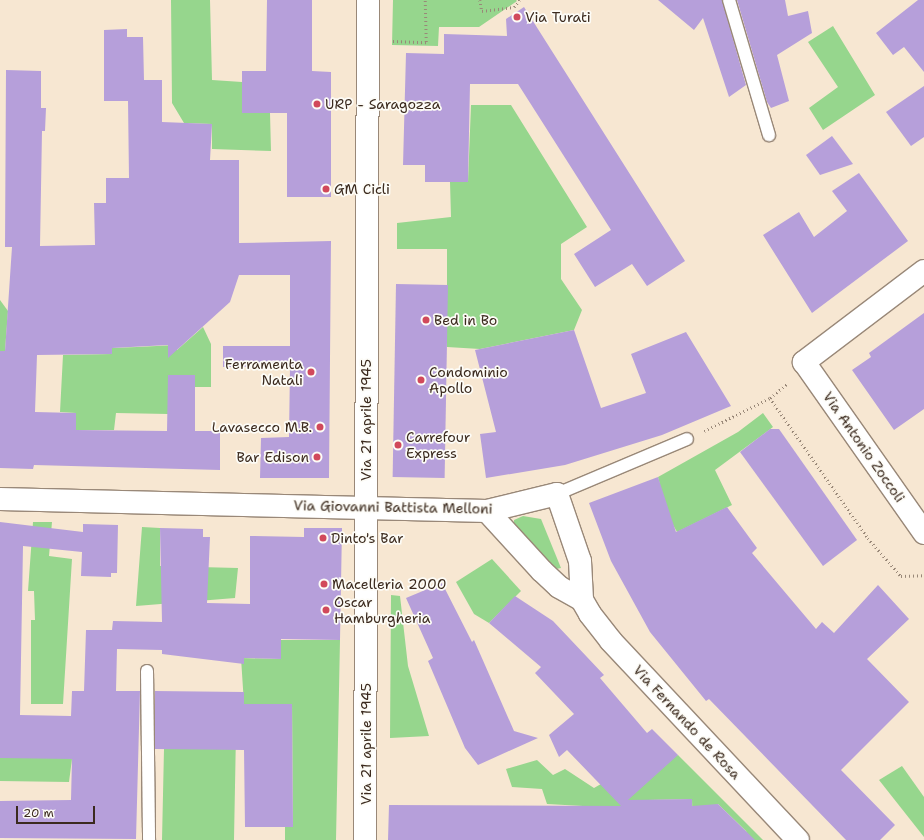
<!DOCTYPE html>
<html>
<head>
<meta charset="utf-8">
<style>
	body { margin:0 }
	#map { position:relative; width:924px; height:840px; overflow:hidden; background:#f7e7d2; font-family:"Shantell Sans",sans-serif }
	div>[style] { position:absolute }
	.green>* { inset:0; background:#96d68d }
	.building>* { inset:0; background:#b69fda; transform-origin:0 0 }
	.path>* { height:2.5px; margin-top:-1.25px; transform-origin:0; background:repeating-linear-gradient(90deg,#998878 0 1px,transparent 0 4px) }
	.roads { filter:drop-shadow(1px 0 #998878) drop-shadow(-1px 0 #998878) drop-shadow(0 1px #998878) drop-shadow(0 -1px #998878) }
	.lane>* { height:12px; margin:-6px; padding:0 6px; transform-origin:6px; border-radius:6px; background:#fff }
	.street>* { height:22px; margin:-11px; padding:0 11px; transform-origin:11px; border-radius:11px; background:#fff }
	.secondary>* { height:22px; margin:-11px; padding:0 11px; transform-origin:11px; border-radius:11px; background:#fff }
	.dots>* { width:11px; height:11px; translate:-50% -50%; box-sizing:border-box; border:2px solid #fdfcf7; border-radius:50% }
	span { translate:-50% -50%; white-space:nowrap; text-align:center; line-height:1.15; -webkit-text-stroke:3.5px #fdfcf7; paint-order:stroke }
	.poi-label { font-size:14px; color:#3b2a1e }
	.left { translate:0 -50%; text-align:left }
	.right { translate:-100% -50%; text-align:right }
	.street-label { font-size:14px; color:#3b2a1e }
	.scale { position:absolute; left:16px; top:806px; width:79px; height:18px; box-sizing:border-box; border:2px solid #3b2a1e; border-top:0; padding-left:5px; font-size:12px; line-height:14px; white-space:nowrap; color:#3b2a1e; -webkit-text-stroke:3px #fdfcf7; paint-order:stroke }
</style>
</head>
<body>
<div id="map">
	<div class="green">
		<i style="clip-path:polygon(171px 0,210px 0,212px 80px,242px 82px,242px 113px,270px 113px,271px 151px,212px 149px,212px 124px,184px 123px,172px 103px)"></i>
		<i style="clip-path:polygon(393px 0,516px 0,517px 1px,479px 27px,439px 27px,438px 46px,392px 45px)"></i>
		<i style="clip-path:polygon(833px 26px,875px 95px,823px 130px,809px 108px,838px 87px,808px 42px)"></i>
		<i style="clip-path:polygon(471px 105px,511px 105px,587px 227px,561px 244px,561px 279px,582px 310px,574px 330px,480px 349px,447px 347px,447px 249px,397px 249px,397px 223px,451px 217px,450px 182px,468px 182px)"></i>
		<i style="clip-path:polygon(0 300px,8px 311px,5px 351px,0 351px)"></i>
		<i style="clip-path:polygon(203px 327px,211px 344px,211px 387px,195px 387px,195px 375px,168px 375px,168px 414px,116px 413px,114px 430px,76px 430px,76px 413px,60px 412px,63px 355px,112px 354px,112px 348px,137px 347px,176px 345px,177px 350px)"></i>
		<i style="clip-path:polygon(763px 413px,773px 427px,715px 470px,732px 505px,677px 532px,667px 514px,658px 477px,738px 432px)"></i>
		<i style="clip-path:polygon(523px 516px,541px 519px,561px 568px,556px 569px,514px 526px,514px 520px)"></i>
		<i style="clip-path:polygon(33px 522px,52px 522px,49px 556px,72px 559px,63px 704px,31px 704px,31px 620px,35px 620px,34px 591px,28px 591px)"></i>
		<i style="clip-path:polygon(142px 527px,160px 528px,160px 566px,238px 568px,235px 598px,136px 606px)"></i>
		<i style="clip-path:polygon(492px 559px,521px 591px,489px 623px,474px 614px,456px 582px)"></i>
		<i style="clip-path:polygon(391px 595px,400px 596px,408px 666px,429px 736px,390px 738px)"></i>
		<i style="clip-path:polygon(281px 640px,340px 640px,336px 840px,285px 840px,285px 827px,293px 827px,292px 704px,244px 704px,241px 658px,281px 659px)"></i>
		<i style="clip-path:polygon(236px 733px,234px 840px,162px 840px,164px 749px,202px 749px)"></i>
		<i style="clip-path:polygon(0 743px,72px 759px,69px 782px,0 781px)"></i>
		<i style="clip-path:polygon(678px 755px,763px 840px,750px 840px,746px 831px,718px 804px,706px 810px,693px 840px,692px 799px,648px 800px,647px 837px,583px 806px,547px 804px,542px 789px,512px 787px,506px 769px,537px 760px,553px 775px,565px 769px,594px 788px,613px 777px)"></i>
		<i style="clip-path:polygon(902px 766px,924px 797px,924px 837px,879px 780px)"></i>
	</div>
	<div class="building">
		<i style="clip-path:polygon(267px 0,312px 0,312px 71px,331px 72px,331px 197px,287px 197px,287px 113px,242px 113px,242px 71px,266px 71px)"></i>
		<i style="clip-path:polygon(658px 0,722px 0,746px 85px,729px 97px,703px 18px,694px 30px)"></i>
		<i style="clip-path:polygon(737px 0,785px 0,788px 16px,808px 11px,812px 33px,777px 55px,789px 101px,771px 108px,767px 102px)"></i>
		<i style="clip-path:polygon(918px 0,924px 0,924px 72px,904px 47px,893px 55px,876px 33px)"></i>
		<i style="clip-path:polygon(524px 7px,685px 261px,647px 286px,632px 264px,595px 287px,574px 254px,611px 230px,518px 84px,470px 84px,468px 182px,425px 182px,425px 165px,403px 165px,406px 53px,444px 54px,444px 34px,507px 36px,506px 19px)"></i>
		<i style="clip-path:polygon(127px 29px,127px 37px,143px 37px,144px 80px,162px 80px,162px 122px,212px 124px,210px 160px,239px 160px,239px 243px,331px 241px,329px 478px,260px 478px,261px 438px,289px 437px,290px 367px,223px 367px,223px 346px,290px 346px,290px 275px,239px 275px,230px 302px,168px 358px,168px 345px,112px 348px,112px 354px,37px 355px,35px 412px,76px 413px,76px 430px,167px 431px,168px 375px,195px 375px,195px 431px,220px 431px,220px 470px,34px 465px,33px 469px,0 468px,0 351px,5px 351px,12px 247px,5px 247px,6px 70px,41px 71px,41px 108px,46px 108px,45px 131px,42px 131px,40px 246px,95px 245px,94px 203px,106px 203px,106px 178px,129px 178px,128px 101px,104px 101px,104px 30px)"></i>
		<i style="clip-path:polygon(924px 86px,924px 137px,911px 146px,886px 112px)"></i>
		<i style="clip-path:polygon(832px 136px,853px 164px,820px 175px,806px 155px)"></i>
		<i style="clip-path:polygon(859px 173px,908px 241px,812px 313px,763px 235px,799px 212px,814px 237px,847px 211px,832px 191px)"></i>
		<i style="left:396px;top:284px;width:52px;height:193px;rotate:1deg"></i>
		<i style="clip-path:polygon(924px 313px,924px 409px,894px 430px,852px 370px,871px 357px,869px 353px)"></i>
		<i style="clip-path:polygon(574px 330px,601px 408px,646px 393px,631px 354px,686px 332px,731px 406px,662px 435px,565px 465px,486px 478px,480px 434px,496px 432px,475px 350px)"></i>
		<i style="clip-path:polygon(770px 429px,779px 429px,857px 540px,823px 566px,740px 452px)"></i>
		<i style="clip-path:polygon(658px 477px,676px 532px,727px 507px,757px 548px,752px 553px,816px 629px,822px 622px,834px 633px,878px 585px,909px 619px,867px 659px,909px 702px,841px 770px,895px 825px,880px 840px,846px 840px,709px 699px,706px 701px,650px 632px,611px 561px,589px 503px)"></i>
		<i style="clip-path:polygon(0 522px,83px 532px,83px 524px,118px 525px,117px 573px,111px 573px,111px 577px,81px 576px,82px 552px,23px 546px,20px 715px,71px 716px,72px 691px,84px 691px,86px 630px,112px 630px,113px 621px,162px 622px,160px 528px,203px 529px,203px 537px,210px 537px,207px 603px,250px 604px,250px 536px,304px 537px,304px 528px,342px 528px,340px 640px,281px 639px,281px 659px,244px 658px,244px 664px,162px 654px,162px 650px,117px 649px,116px 691px,140px 691px,136px 839px,0 838px,0 801px,71px 800px,72px 759px,0 758px)"></i>
		<i style="clip-path:polygon(442px 583px,472px 642px,474px 640px,514px 731px,538px 738px,478px 765px,465px 748px,428px 661px,433px 658px,406px 598px)"></i>
		<i style="clip-path:polygon(515px 596px,553px 621px,604px 675px,600px 678px,647px 733px,652px 729px,678px 755px,628px 800px,692px 799px,692px 806px,718px 804px,755px 840px,388px 840px,389px 805px,621px 806px,567px 750px,559px 757px,549px 735px,574px 714px,535px 673px,541px 667px,489px 623px)"></i>
		<i style="clip-path:polygon(155px 691px,244px 692px,244px 704px,292px 704px,293px 827px,245px 827px,244px 750px,155px 749px)"></i>
	</div>
	<div class="path">
		<i style="left:480px;top:0;width:11px;rotate:80deg"></i>
		<i style="left:482px;top:11px;width:32px;rotate:-7deg"></i>
		<i style="left:514px;top:7px;width:9px;rotate:-54deg"></i>
		<i style="left:393px;top:41px;width:33px;rotate:2deg"></i>
		<i style="left:426px;top:42px;width:42px;rotate:-91.4deg"></i>
		<i style="left:770px;top:398px;width:171px;rotate:55deg"></i>
		<i style="left:868px;top:538px;width:50px;rotate:49deg"></i>
		<i style="left:901px;top:576px;width:23px;rotate:-2deg"></i>
		<i style="left:704px;top:431px;width:74px;rotate:-26.6deg"></i>
		<i style="left:770px;top:398px;width:23px;rotate:-40deg"></i>
	</div>
	<div class="roads">
		<div class="lane">
			<i style="left:729px;top:0;width:141px;rotate:73.5deg"></i>
			<i style="left:557px;top:494px;width:141px;rotate:-22.9deg"></i>
			<i style="left:147px;top:671px;width:169px;rotate:89.3deg"></i>
		</div>
		<div class="street">
			<i style="left:924px;top:271px;width:151px;rotate:142.8deg"></i>
			<i style="left:804px;top:362px;width:209px;rotate:54.9deg"></i>
			<i style="left:0;top:499px;width:487px;rotate:1.4deg"></i>
			<i style="left:487px;top:511px;width:72px;rotate:-13.7deg"></i>
			<i style="left:557px;top:494px;width:71px;rotate:71.1deg"></i>
			<i style="left:580px;top:561px;width:39px;rotate:87deg"></i>
			<i style="left:582px;top:600px;width:16px;rotate:60deg"></i>
			<i style="left:590px;top:614px;width:34px;rotate:52deg"></i>
			<i style="left:611px;top:641px;width:273px;rotate:46.8deg"></i>
			<i style="left:487px;top:511px;width:81px;rotate:47.5deg"></i>
			<i style="left:542px;top:571px;width:23px;rotate:43deg"></i>
			<i style="left:559px;top:587px;width:26px;rotate:29deg"></i>
		</div>
		<div class="secondary">
			<i style="left:365px;top:840px;width:840px;rotate:-89.8deg"></i>
		</div>
	</div>
	<div class="dots">
		<i style="left:517px;top:17px;background:#d1495b"></i>
		<i style="left:317px;top:104px;background:#d1495b"></i>
		<i style="left:326px;top:189px;background:#d1495b"></i>
		<i style="left:426px;top:320px;background:#d1495b"></i>
		<i style="left:311px;top:372px;background:#d1495b"></i>
		<i style="left:421px;top:380px;background:#d1495b"></i>
		<i style="left:320px;top:427px;background:#d1495b"></i>
		<i style="left:398px;top:445px;background:#d1495b"></i>
		<i style="left:317px;top:457px;background:#d1495b"></i>
		<i style="left:323px;top:538px;background:#d1495b"></i>
		<i style="left:324px;top:584px;background:#d1495b"></i>
		<i style="left:326px;top:610px;background:#d1495b"></i>
	</div>
	<div class="poi-label">
		<span class="left" style="left:525px;top:17px">Via Turati</span>
		<span class="left" style="left:325px;top:104px">URP - Saragozza</span>
		<span class="left" style="left:334px;top:189px">GM Cicli</span>
		<span class="left" style="left:434px;top:320px">Bed in Bo</span>
		<span class="right" style="left:303px;top:372px">Ferramenta<br>Natali</span>
		<span class="left" style="left:429px;top:380px">Condominio<br>Apollo</span>
		<span class="right" style="left:312px;top:427px">Lavasecco M.B.</span>
		<span class="left" style="left:406px;top:445px">Carrefour<br>Express</span>
		<span class="right" style="left:309px;top:457px">Bar Edison</span>
		<span class="left" style="left:331px;top:538px">Dinto's Bar</span>
		<span class="left" style="left:332px;top:584px">Macelleria 2000</span>
		<span class="left" style="left:334px;top:610px">Oscar<br>Hamburgheria</span>
	</div>
	<div class="street-label">
		<span style="left:366px;top:420px;rotate:-90deg">Via 21 aprile 1945</span>
		<span style="left:864px;top:447px;rotate:55deg">Via Antonio Zoccoli</span>
		<span style="left:393px;top:507px;rotate:1deg">Via Giovanni Battista Melloni</span>
		<span style="left:687px;top:722px;rotate:47deg">Via Fernando de Rosa</span>
		<span style="left:366px;top:744px;rotate:-90deg">Via 21 aprile 1945</span>
	</div>
	<div class="scale">20 m</div>
</div>
</body>
</html>
